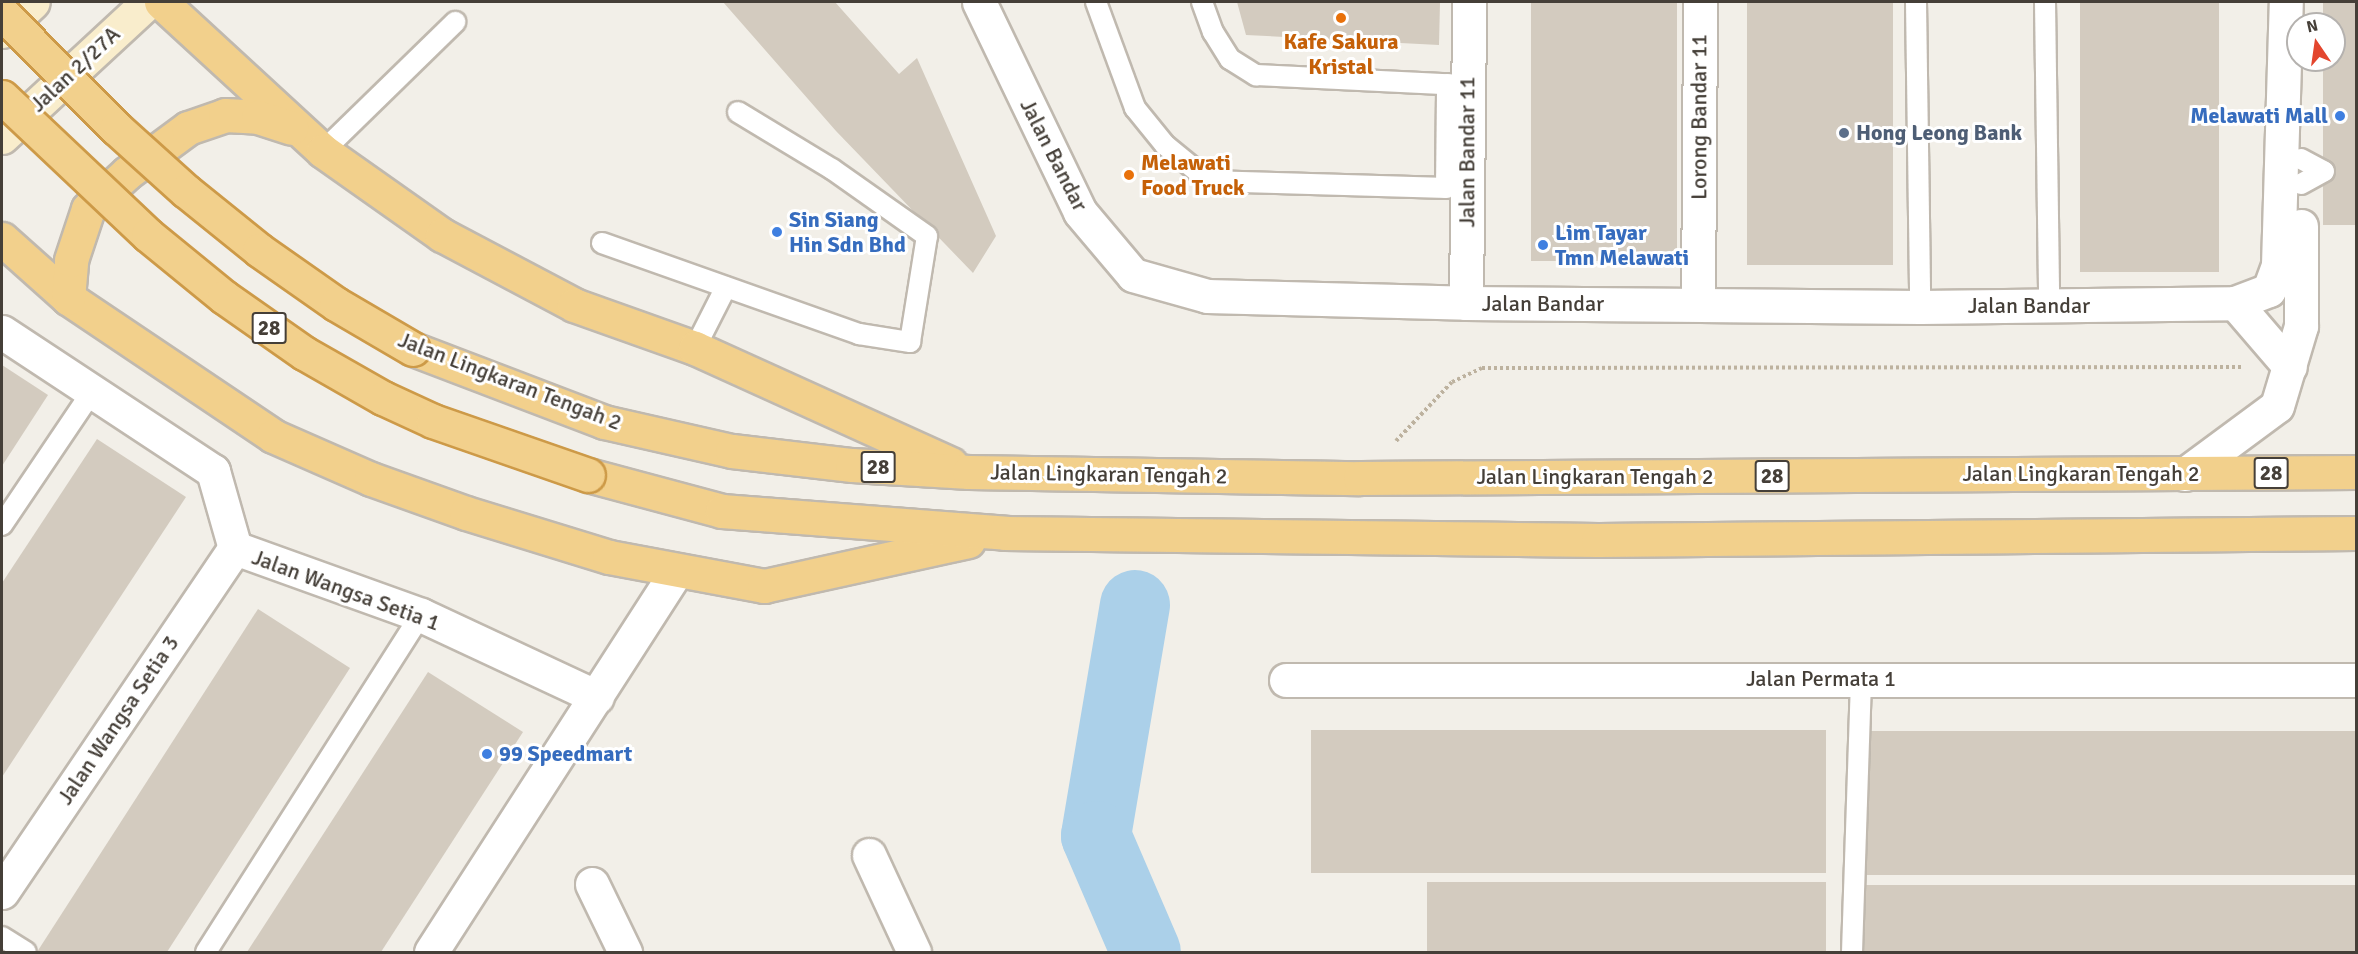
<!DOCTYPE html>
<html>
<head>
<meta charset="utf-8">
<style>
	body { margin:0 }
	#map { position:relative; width:2358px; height:954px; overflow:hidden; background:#f2efe8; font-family:Signika,sans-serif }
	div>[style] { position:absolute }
	.river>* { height:70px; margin:-35px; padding:0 35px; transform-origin:35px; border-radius:35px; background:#abd0e9 }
	.building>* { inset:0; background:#d3cbbf; transform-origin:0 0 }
	.path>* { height:4px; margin-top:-2px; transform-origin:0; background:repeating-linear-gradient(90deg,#bdb29f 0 3px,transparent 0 6px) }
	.roads { filter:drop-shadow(2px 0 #c0b9af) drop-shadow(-2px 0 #c0b9af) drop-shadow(0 2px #c0b9af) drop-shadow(0 -2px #c0b9af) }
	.service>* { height:20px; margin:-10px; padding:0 10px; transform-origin:10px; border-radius:10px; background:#fff }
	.minor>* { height:33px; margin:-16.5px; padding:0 16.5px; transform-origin:16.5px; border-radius:16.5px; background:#fff }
	.secondary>* { height:33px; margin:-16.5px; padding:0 16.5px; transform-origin:16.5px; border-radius:16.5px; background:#f9edcc }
	.trunk>* { height:33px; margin:-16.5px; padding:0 16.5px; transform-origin:16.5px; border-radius:16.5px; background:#f2d08c }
	.bridges { filter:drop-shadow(2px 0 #cd9a48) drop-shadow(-2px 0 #cd9a48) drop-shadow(0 2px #cd9a48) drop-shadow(0 -2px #cd9a48) }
	.trunk-bridge>* { height:33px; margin:-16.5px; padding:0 16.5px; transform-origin:16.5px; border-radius:16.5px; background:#f2d08c }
	.dots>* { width:16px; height:16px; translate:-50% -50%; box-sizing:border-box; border:3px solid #fff; border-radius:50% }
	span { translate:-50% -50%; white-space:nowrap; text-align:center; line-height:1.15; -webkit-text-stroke:6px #fff; paint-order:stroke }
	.shield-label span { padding:2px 4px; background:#fff; border:2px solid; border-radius:4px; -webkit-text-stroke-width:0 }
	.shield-label { font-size:21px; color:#453f38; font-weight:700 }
	.food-label { font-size:22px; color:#c56008; font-weight:700 }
	.left { translate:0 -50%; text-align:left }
	.street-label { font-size:22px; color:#453f38 }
	.shop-label { font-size:22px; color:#366cbe; font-weight:700 }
	.right { translate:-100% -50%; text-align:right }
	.service-label { font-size:22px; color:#4e5e75; font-weight:700 }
	.frame { position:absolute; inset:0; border:3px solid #453f38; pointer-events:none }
	.north { position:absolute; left:2286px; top:12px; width:60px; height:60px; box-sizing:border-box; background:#fff; border:2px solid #b5b2af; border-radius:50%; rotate:347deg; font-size:16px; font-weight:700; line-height:24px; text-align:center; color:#453f38 }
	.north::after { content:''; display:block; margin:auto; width:21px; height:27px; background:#e3462e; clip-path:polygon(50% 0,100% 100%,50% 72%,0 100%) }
</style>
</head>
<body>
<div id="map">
	<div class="river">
		<i style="left:1135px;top:605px;width:234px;rotate:99.6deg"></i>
		<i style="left:1096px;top:836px;width:126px;rotate:66.7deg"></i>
	</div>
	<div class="building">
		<i style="clip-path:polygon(723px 2px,835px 2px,899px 74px,917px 58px,996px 236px,973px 273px,836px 131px)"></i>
		<i style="clip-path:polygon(1237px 2px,1440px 2px,1439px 45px,1246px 35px)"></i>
		<i style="left:1531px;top:2px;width:146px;height:259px"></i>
		<i style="left:1747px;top:2px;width:146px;height:263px"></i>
		<i style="left:2080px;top:2px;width:139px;height:270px"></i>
		<i style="clip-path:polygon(2323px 2px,2356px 2px,2356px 225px,2323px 225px,2323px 60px,2334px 60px,2334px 24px,2323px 24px)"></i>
		<i style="clip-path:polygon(2px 365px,48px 395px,2px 466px)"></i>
		<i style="clip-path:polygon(97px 439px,186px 497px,2px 777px,2px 583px)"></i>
		<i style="clip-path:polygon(258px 609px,350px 668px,167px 952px,37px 952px)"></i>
		<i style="clip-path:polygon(428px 672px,523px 732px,381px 952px,247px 952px)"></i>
		<i style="left:1826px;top:730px;width:143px;height:515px;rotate:90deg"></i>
		<i style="left:2356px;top:731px;width:144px;height:494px;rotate:90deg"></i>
		<i style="left:1826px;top:882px;width:70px;height:399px;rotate:90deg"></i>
		<i style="left:2356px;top:885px;width:67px;height:495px;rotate:90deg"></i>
	</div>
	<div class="path">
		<i style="left:1396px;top:441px;width:81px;rotate:-46.5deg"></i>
		<i style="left:1452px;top:382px;width:33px;rotate:-25deg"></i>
		<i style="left:1482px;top:368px;width:760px;rotate:-0.08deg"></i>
	</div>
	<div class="roads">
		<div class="service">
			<i style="left:1096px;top:2px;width:113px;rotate:69.8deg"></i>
			<i style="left:1135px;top:108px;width:48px;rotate:51deg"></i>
			<i style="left:1165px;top:145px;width:57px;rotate:39.3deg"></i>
			<i style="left:1209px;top:181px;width:237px;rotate:1.7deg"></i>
			<i style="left:1446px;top:188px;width:104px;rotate:-89.4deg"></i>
			<i style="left:1202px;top:2px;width:32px;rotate:70deg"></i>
			<i style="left:1213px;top:32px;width:32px;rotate:58deg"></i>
			<i style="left:1230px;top:59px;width:31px;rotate:32deg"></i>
			<i style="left:1256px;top:75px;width:202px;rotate:2.8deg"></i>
			<i style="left:1916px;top:2px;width:305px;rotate:89.2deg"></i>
			<i style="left:2045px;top:2px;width:304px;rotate:89.2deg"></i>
			<i style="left:323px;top:151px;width:185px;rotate:-44.3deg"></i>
			<i style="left:2301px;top:159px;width:26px;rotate:28deg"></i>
			<i style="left:2301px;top:184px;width:26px;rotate:-29deg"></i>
			<i style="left:602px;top:243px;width:273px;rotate:19.5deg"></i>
			<i style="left:859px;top:334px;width:52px;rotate:8.9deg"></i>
			<i style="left:910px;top:342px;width:107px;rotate:-80.9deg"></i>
			<i style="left:927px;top:236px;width:116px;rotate:-144.8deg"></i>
			<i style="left:832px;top:169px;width:110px;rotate:-148.8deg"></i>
			<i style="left:695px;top:348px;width:68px;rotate:-63.1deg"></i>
			<i style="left:2px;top:525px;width:163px;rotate:-56deg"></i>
			<i style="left:2px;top:937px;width:28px;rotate:32deg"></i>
			<i style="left:206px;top:952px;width:400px;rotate:-57.5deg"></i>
			<i style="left:1852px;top:952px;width:273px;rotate:-88.1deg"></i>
		</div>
		<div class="minor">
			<i style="left:979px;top:2px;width:233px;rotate:64.3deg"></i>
			<i style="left:1080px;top:212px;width:82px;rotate:49.9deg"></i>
			<i style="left:1133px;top:275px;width:77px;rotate:15.8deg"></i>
			<i style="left:1207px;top:296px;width:259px;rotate:1.5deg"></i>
			<i style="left:1466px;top:303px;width:454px;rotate:0.5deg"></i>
			<i style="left:1920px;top:307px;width:315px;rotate:-0.7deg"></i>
			<i style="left:2235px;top:303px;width:36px;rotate:-21deg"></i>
			<i style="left:2269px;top:290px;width:27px;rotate:-70deg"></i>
			<i style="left:2278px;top:265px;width:263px;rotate:-88.3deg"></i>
			<i style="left:1466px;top:303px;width:301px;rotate:-89.4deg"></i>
			<i style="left:2235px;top:303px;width:84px;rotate:49.3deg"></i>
			<i style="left:1698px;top:304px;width:302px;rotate:-89.6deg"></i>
			<i style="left:2px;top:332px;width:253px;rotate:33.4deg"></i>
			<i style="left:213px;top:471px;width:80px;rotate:74.1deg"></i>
			<i style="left:2185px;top:474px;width:114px;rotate:-36.5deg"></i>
			<i style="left:2277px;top:406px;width:84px;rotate:-73.3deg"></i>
			<i style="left:2301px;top:326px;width:100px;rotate:-90deg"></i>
			<i style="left:235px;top:548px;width:198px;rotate:19.8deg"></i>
			<i style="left:421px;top:615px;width:194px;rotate:25deg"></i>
			<i style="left:1286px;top:680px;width:1070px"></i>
			<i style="left:869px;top:855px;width:107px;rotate:65.1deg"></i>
			<i style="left:592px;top:884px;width:76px;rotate:64.1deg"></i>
			<i style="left:2px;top:892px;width:415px;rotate:-55.9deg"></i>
			<i style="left:431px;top:952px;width:454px;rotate:-57.2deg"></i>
		</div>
		<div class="secondary">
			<i style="left:2px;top:31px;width:42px;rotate:-43.1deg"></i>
			<i style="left:2px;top:137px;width:199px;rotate:-42.8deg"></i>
		</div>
		<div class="trunk">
			<i style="left:161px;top:2px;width:220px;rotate:42.6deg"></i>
			<i style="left:323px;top:151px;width:146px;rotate:35.2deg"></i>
			<i style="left:442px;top:235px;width:149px;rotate:27.9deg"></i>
			<i style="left:574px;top:305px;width:128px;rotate:19.6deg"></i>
			<i style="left:695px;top:348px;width:281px;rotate:24.4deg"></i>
			<i style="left:2px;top:239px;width:89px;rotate:41.8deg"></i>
			<i style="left:68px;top:298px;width:247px;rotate:33.9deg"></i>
			<i style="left:273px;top:436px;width:107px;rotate:23.7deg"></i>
			<i style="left:371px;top:479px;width:101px;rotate:19.7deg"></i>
			<i style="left:466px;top:513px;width:150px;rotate:17.1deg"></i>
			<i style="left:609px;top:557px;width:158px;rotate:10.6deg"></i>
			<i style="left:764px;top:586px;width:209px;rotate:-12.4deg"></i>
			<i style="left:68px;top:298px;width:38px;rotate:-85deg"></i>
			<i style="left:71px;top:260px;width:54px;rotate:-71.6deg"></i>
			<i style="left:88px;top:209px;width:53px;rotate:-42.7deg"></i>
			<i style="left:127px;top:173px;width:76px;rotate:-36.4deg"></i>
			<i style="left:188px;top:128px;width:39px;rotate:-19deg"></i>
			<i style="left:225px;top:115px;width:33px;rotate:3deg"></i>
			<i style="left:258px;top:117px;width:35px;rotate:18deg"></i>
			<i style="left:413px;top:349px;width:204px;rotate:20.9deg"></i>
			<i style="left:604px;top:422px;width:131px;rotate:12.8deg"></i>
			<i style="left:732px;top:451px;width:121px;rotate:6.7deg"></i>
			<i style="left:852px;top:465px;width:117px;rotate:3.4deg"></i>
			<i style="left:969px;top:472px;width:391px;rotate:0.9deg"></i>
			<i style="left:1360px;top:478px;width:996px;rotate:-0.35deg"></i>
			<i style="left:588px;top:475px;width:139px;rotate:15deg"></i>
			<i style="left:722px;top:511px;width:284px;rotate:4.4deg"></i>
			<i style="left:1005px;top:533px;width:593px;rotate:0.68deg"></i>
			<i style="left:1598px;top:540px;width:758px;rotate:-0.53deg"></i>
		</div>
	</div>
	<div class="bridges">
		<div class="trunk-bridge">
			<i style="left:2px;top:13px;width:162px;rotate:45.3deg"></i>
			<i style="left:116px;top:128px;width:94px;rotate:42deg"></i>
			<i style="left:186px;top:191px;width:94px;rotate:38.9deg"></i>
			<i style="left:259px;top:250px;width:94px;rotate:35deg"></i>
			<i style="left:336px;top:304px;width:89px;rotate:30.3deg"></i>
			<i style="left:2px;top:97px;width:201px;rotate:43.4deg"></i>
			<i style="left:148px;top:235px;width:98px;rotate:39.2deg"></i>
			<i style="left:224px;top:297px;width:98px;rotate:35deg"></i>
			<i style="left:304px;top:353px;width:91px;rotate:29.7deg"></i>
			<i style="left:383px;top:398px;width:55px;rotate:24.7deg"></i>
			<i style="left:433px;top:421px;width:164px;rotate:19.2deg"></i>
		</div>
	</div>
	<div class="dots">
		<i style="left:1341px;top:18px;background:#e8710a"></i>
		<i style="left:2340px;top:116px;background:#3f7fe0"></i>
		<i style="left:1844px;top:133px;background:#5c6f8a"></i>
		<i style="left:1129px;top:175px;background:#e8710a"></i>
		<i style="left:777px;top:232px;background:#3f7fe0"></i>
		<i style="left:1543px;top:245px;background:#3f7fe0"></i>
		<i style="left:487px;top:754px;background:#3f7fe0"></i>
	</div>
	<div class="shield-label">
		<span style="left:269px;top:328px">28</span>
		<span style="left:878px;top:467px">28</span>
		<span style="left:2271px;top:473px">28</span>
		<span style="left:1772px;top:476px">28</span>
	</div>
	<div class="food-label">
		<span style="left:1341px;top:54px">Kafe Sakura<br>Kristal</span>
		<span class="left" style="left:1141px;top:175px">Melawati<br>Food Truck</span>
	</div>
	<div class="street-label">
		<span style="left:75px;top:69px;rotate:-43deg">Jalan 2/27A</span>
		<span style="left:1699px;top:117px;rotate:-90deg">Lorong Bandar 11</span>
		<span style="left:1467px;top:152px;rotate:-90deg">Jalan Bandar 11</span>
		<span style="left:1054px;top:155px;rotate:63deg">Jalan Bandar</span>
		<span style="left:1543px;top:304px">Jalan Bandar</span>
		<span style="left:2029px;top:306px">Jalan Bandar</span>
		<span style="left:510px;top:381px;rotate:21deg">Jalan Lingkaran Tengah 2</span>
		<span style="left:1109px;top:474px;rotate:1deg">Jalan Lingkaran Tengah 2</span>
		<span style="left:2081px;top:474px">Jalan Lingkaran Tengah 2</span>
		<span style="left:1595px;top:477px">Jalan Lingkaran Tengah 2</span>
		<span style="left:346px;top:590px;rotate:20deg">Jalan Wangsa Setia 1</span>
		<span style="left:1821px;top:679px">Jalan Permata 1</span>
		<span style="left:118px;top:720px;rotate:-56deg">Jalan Wangsa Setia 3</span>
	</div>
	<div class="shop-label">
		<span class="right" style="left:2328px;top:116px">Melawati Mall</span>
		<span class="left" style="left:789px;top:232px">Sin Siang<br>Hin Sdn Bhd</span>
		<span class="left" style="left:1555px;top:245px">Lim Tayar<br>Tmn Melawati</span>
		<span class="left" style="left:499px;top:754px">99 Speedmart</span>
	</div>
	<div class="service-label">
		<span class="left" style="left:1856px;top:133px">Hong Leong Bank</span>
	</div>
	<div class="frame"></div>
	<div class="north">N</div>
</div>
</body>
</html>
